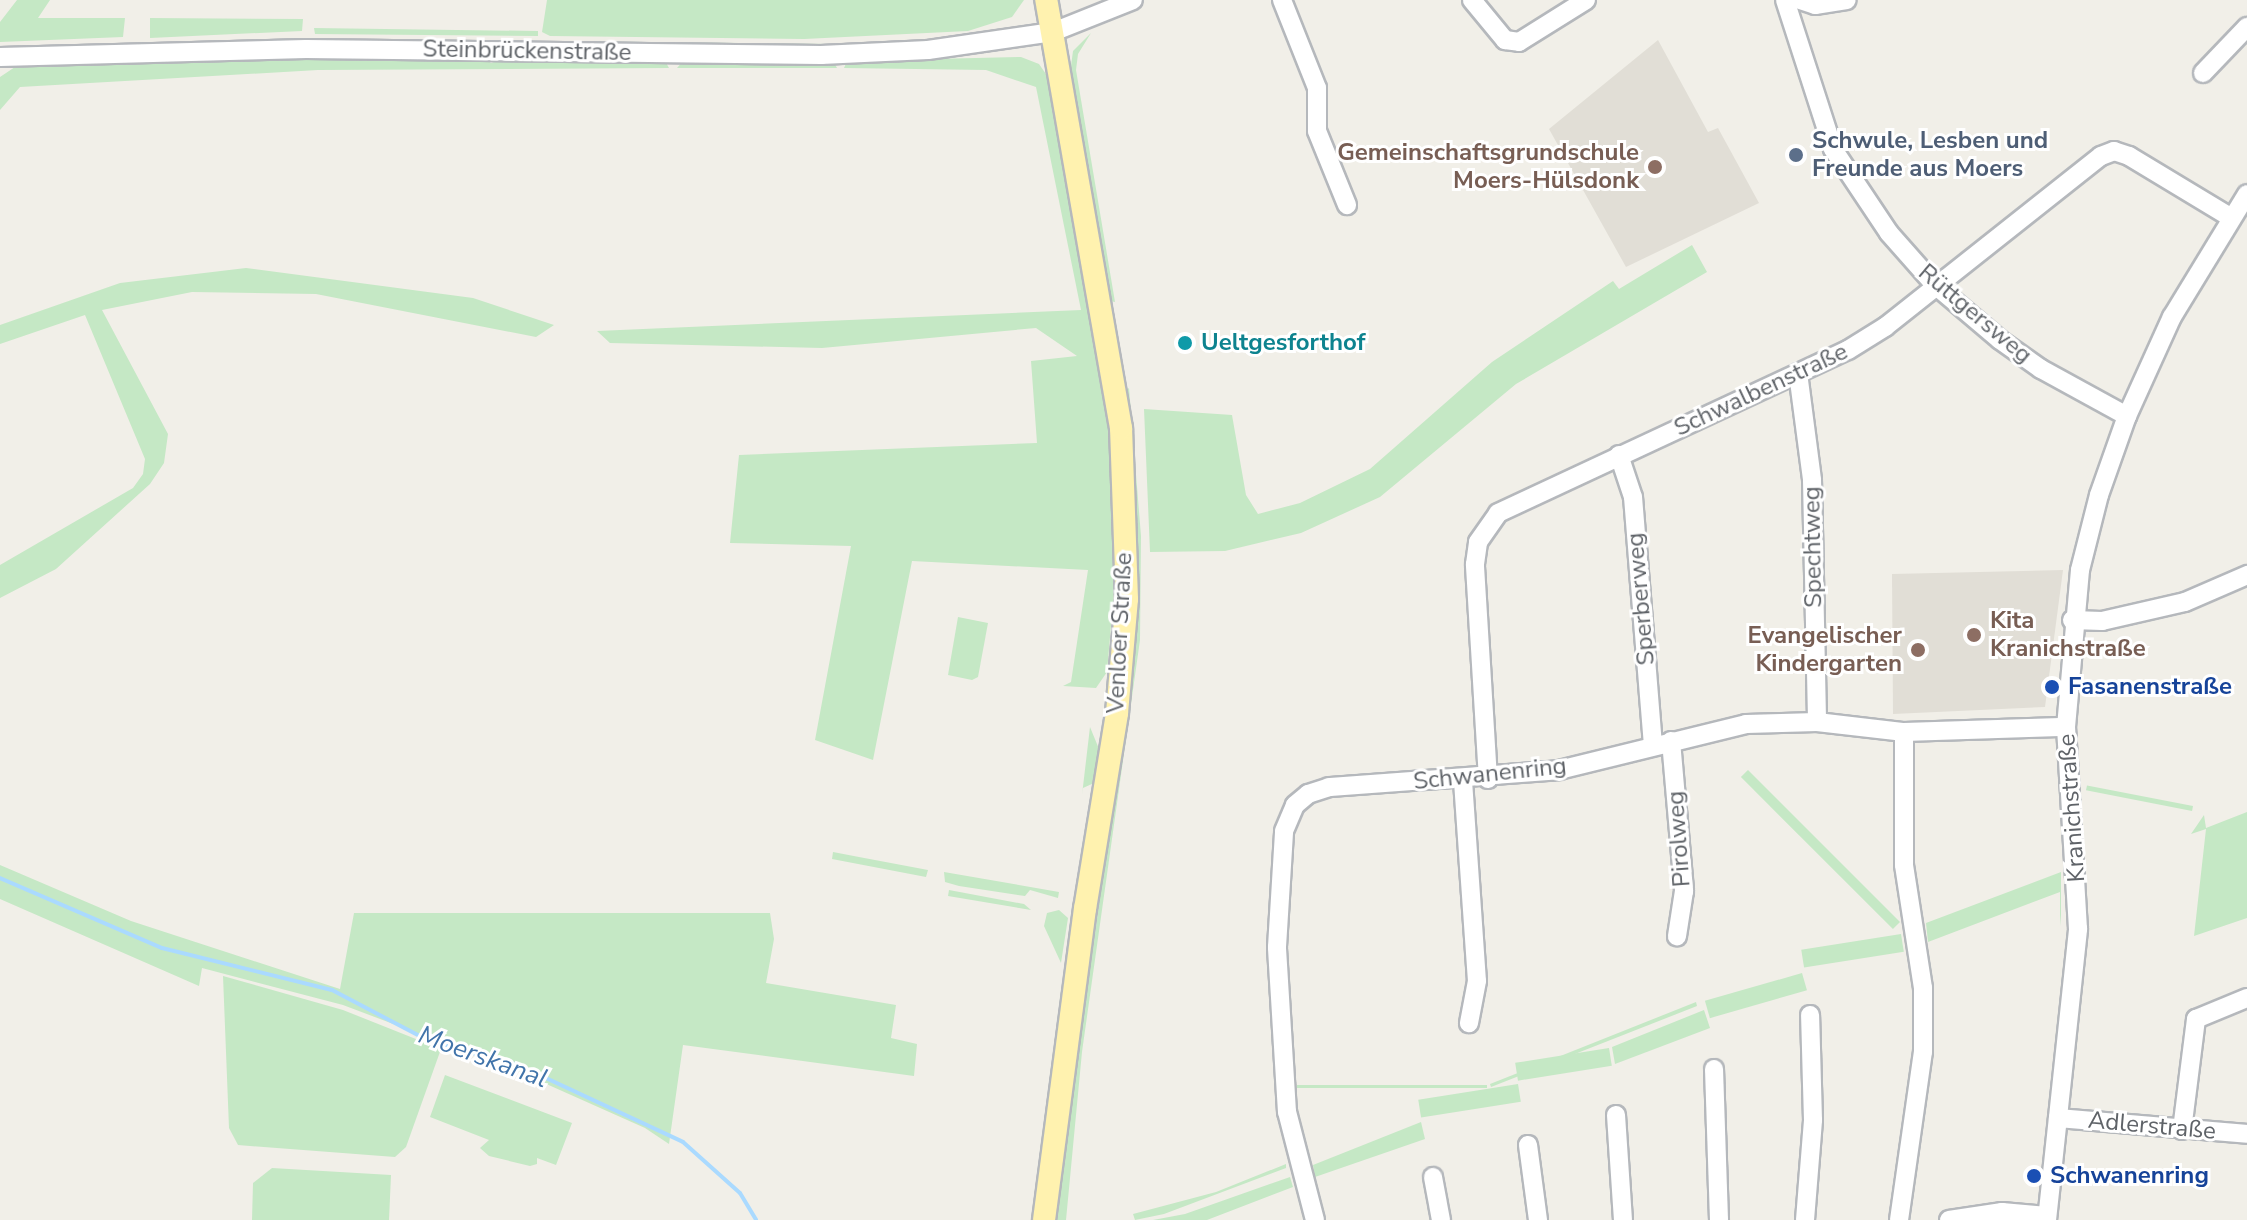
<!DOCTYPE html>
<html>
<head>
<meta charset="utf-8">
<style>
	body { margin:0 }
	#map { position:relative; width:2247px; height:1220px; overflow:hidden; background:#f1efe8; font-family:"Nunito Sans",sans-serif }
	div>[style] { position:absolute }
	.education>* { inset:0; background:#e1ded6 }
	.green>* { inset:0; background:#c5e8c5; transform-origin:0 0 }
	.stream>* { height:4px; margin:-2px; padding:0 2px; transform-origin:2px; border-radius:2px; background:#aadaff }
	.roads { filter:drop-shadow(2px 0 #b5b8bc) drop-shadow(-2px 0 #b5b8bc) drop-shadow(0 2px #b5b8bc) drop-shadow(0 -2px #b5b8bc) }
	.minor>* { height:18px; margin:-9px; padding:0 9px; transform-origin:9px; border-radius:9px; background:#fff }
	.major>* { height:22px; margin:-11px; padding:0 11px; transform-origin:11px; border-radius:11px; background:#fff2af }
	.dots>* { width:22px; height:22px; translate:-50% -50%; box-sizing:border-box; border:4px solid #fff; border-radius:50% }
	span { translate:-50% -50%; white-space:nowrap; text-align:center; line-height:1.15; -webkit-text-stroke:6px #fff; paint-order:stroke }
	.street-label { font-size:24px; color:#5f6368 }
	.service-label { font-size:24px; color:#4e5e75; font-weight:700 }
	.left { translate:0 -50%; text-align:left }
	.education-label { font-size:24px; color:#785e54; font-weight:700 }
	.right { translate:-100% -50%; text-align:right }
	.culture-label { font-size:24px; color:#0d838f; font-weight:700 }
	.transit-label { font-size:24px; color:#164399; font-weight:700 }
	.water-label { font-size:26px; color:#4174aa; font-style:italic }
</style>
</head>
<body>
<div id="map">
	<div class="education">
		<i style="clip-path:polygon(1658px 40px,1708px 132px,1718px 128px,1759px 203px,1626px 267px,1549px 129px)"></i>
		<i style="clip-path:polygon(2063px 570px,2045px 707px,1893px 714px,1892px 574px)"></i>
	</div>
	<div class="green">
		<i style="clip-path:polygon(17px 0,50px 0,38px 18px,125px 18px,123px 37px,0 42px,0 22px)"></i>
		<i style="clip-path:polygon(547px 0,1024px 0,1012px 17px,968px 31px,804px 39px,550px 36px,542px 32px)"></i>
		<i style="clip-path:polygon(150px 18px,303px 19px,302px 31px,150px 38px)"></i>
		<i style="clip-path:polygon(314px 28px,538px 31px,538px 36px,315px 34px)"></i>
		<i style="clip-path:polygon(1091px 33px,1078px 54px,1076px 70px,1115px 302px,1110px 301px,1071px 66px,1073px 51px)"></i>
		<i style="clip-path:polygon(552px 41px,836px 44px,905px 41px,825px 48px)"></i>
		<i style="clip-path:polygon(314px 57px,485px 58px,491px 63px,506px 58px,664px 59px,669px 68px,318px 70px,20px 87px,0 110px,0 77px,15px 67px)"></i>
		<i style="clip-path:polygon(1021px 57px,1039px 64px,1048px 77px,1108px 405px,1116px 567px,1107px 672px,1096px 688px,1063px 686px,1071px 682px,1088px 570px,912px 561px,873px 760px,815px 740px,851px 546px,730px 543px,739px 455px,1037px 443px,1031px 361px,1077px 356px,1036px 328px,822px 348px,610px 343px,597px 331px,1081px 310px,1036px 87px,986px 70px,844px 68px,847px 61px)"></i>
		<i style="clip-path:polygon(684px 60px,833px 61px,837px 68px,677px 68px)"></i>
		<i style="clip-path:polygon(1692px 245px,1707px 272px,1516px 384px,1380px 497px,1301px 533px,1225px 551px,1150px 552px,1144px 409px,1232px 415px,1246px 495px,1258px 514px,1300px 503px,1370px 469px,1492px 362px,1613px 281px,1619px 289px)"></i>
		<i style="clip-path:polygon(246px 268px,473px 298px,554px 325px,536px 337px,316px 294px,192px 292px,102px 310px,168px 434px,164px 463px,150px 484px,56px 569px,0 598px,0 565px,133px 488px,143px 474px,145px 459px,85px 315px,0 344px,0 325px,120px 283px)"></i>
		<i style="clip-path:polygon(1129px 388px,1141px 536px,1140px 640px,1082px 1052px,1066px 1220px,1056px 1220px,1134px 647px,1136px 531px,1125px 391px)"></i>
		<i style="clip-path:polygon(958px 617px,988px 623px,978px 677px,972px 680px,948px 675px)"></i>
		<i style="clip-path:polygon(1090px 727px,1099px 749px,1094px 783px,1083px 788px,1082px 795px)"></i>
		<i style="left:2193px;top:806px;width:5px;height:108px;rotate:101deg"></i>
		<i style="clip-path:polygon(2247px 812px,2247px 918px,2194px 936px,2206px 829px,2191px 834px,2204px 815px,2206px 828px)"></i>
		<i style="clip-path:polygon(833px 852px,859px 857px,928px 870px,926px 877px,832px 859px)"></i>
		<i style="clip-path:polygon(0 865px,131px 921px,340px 989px,354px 913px,770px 913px,774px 939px,766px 983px,896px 1005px,891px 1038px,917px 1044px,914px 1076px,683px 1045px,669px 1144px,645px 1128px,515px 1070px,343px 1005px,202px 968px,199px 986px,0 899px)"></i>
		<i style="clip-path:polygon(944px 872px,1059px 892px,1058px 898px,1030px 890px,1025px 896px,959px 886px,945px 882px)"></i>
		<i style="clip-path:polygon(2061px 872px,2061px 915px,2060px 926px,2060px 892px,1928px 942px,1926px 923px)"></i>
		<i style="clip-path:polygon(949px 890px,1024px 904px,1031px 910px,948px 896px)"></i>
		<i style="clip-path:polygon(1059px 910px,1068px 918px,1061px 963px,1044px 926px,1047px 913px)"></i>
		<i style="left:1900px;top:922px;width:10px;height:215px;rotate:135deg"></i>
		<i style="left:1901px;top:934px;width:18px;height:101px;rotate:81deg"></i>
		<i style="left:1802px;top:973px;width:18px;height:101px;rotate:74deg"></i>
		<i style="clip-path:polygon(223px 976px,343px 1010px,441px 1049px,406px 1147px,395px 1157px,238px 1145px,229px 1128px)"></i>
		<i style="clip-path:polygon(1696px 1002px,1697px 1006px,1491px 1087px,1490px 1084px)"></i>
		<i style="clip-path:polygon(1704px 1010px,1710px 1028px,1615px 1064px,1612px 1047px)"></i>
		<i style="left:1609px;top:1048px;width:18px;height:95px;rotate:81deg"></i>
		<i style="clip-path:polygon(445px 1075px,572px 1123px,556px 1165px,537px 1158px,537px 1164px,530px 1166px,489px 1156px,480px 1148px,489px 1140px,430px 1117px)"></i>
		<i style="left:1518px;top:1084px;width:18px;height:101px;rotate:81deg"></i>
		<i style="left:1487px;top:1085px;width:3px;height:190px;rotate:90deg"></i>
		<i style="clip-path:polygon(1421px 1122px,1425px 1139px,1315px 1177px,1313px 1165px)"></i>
		<i style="clip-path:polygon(1286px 1164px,1286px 1168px,1164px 1214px,1135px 1220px,1133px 1214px,1216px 1192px)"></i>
		<i style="clip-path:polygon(272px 1168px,391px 1175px,389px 1220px,252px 1220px,253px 1183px)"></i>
		<i style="clip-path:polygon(1290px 1177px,1293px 1187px,1207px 1220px,1153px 1220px,1185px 1214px)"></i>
	</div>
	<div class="stream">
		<i style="left:0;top:878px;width:176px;rotate:23.4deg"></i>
		<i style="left:162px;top:948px;width:175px;rotate:13.9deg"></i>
		<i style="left:332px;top:990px;width:112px;rotate:27.7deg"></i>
		<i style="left:431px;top:1042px;width:90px;rotate:14.8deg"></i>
		<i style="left:518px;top:1065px;width:182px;rotate:25deg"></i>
		<i style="left:683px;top:1142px;width:76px;rotate:41.8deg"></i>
		<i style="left:740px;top:1193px;width:31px;rotate:59deg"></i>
	</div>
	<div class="roads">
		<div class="minor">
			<i style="left:1282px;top:0;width:95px;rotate:68.3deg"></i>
			<i style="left:1317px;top:88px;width:43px;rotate:90deg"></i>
			<i style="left:1317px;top:131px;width:80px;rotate:67.9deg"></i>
			<i style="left:1472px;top:0;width:52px;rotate:50.5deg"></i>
			<i style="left:1505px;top:40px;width:14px;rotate:8deg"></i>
			<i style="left:1519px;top:42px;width:79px;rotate:-32.1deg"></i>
			<i style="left:1785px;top:0;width:157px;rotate:72.1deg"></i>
			<i style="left:1833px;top:149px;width:101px;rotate:56.3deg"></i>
			<i style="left:1889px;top:233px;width:69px;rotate:48.5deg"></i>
			<i style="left:1935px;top:285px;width:85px;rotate:40.2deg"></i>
			<i style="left:2000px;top:340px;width:50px;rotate:35.3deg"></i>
			<i style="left:2041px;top:369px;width:98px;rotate:28.7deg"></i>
			<i style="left:1800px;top:0;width:16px;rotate:18deg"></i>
			<i style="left:1815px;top:5px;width:32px;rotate:-9deg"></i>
			<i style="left:0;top:57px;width:306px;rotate:-1.5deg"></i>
			<i style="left:306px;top:49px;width:515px;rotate:0.67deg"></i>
			<i style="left:821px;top:55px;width:107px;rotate:-2.7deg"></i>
			<i style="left:928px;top:50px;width:126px;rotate:-8.2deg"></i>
			<i style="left:1053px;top:32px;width:86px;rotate:-21.8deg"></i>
			<i style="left:2203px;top:73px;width:64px;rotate:-46.3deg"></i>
			<i style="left:1798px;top:373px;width:108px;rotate:82.5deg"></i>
			<i style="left:1812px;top:480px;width:242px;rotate:88.8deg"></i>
			<i style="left:1619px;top:455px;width:44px;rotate:71.6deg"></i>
			<i style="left:1633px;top:497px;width:250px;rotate:85.4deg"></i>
			<i style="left:2072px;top:620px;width:30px;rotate:2deg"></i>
			<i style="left:2102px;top:621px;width:85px;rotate:-12.9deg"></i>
			<i style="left:2185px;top:602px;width:68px;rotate:-23.5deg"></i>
			<i style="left:1671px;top:741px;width:151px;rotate:85deg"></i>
			<i style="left:1684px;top:891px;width:46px;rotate:98.8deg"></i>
			<i style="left:1488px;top:779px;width:215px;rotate:-93.5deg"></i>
			<i style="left:1475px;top:564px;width:22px;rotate:-82deg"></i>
			<i style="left:1478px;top:542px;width:35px;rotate:-55deg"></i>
			<i style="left:1498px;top:513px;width:386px;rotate:-25deg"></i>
			<i style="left:1848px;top:350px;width:44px;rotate:-31.9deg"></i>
			<i style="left:1885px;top:327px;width:275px;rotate:-38.4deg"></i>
			<i style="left:2101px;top:156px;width:14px;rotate:-21deg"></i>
			<i style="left:2114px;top:151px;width:16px;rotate:18deg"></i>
			<i style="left:2129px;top:156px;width:118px;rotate:31.1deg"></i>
			<i style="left:1463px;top:781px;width:200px;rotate:86deg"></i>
			<i style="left:1477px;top:981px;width:43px;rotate:100.8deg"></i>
			<i style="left:1714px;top:1069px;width:151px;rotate:88.1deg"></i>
			<i style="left:1616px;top:1115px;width:105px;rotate:86.2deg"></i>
			<i style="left:2058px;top:1118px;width:190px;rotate:4.8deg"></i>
			<i style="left:2182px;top:1130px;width:112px;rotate:-82.8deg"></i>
			<i style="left:2196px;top:1019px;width:55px;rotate:-22.4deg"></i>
			<i style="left:1528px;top:1145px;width:76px;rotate:82.4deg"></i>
			<i style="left:1433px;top:1177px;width:44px;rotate:79.5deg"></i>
			<i style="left:1315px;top:1220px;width:112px;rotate:-104.5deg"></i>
			<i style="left:1287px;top:1112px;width:165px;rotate:-93.5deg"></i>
			<i style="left:1277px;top:947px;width:116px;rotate:-86.5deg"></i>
			<i style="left:1284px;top:831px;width:28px;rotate:-67deg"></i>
			<i style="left:1295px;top:805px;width:17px;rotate:-40deg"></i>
			<i style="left:1308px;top:794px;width:22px;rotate:-18deg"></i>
			<i style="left:1329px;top:787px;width:231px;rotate:-4.2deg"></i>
			<i style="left:1559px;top:770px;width:193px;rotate:-13.8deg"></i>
			<i style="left:1746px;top:724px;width:71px;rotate:-1.6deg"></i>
			<i style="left:1817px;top:722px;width:88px;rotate:6.6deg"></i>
			<i style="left:1904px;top:732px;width:162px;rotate:-1.8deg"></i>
			<i style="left:1805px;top:1220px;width:100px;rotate:-85.4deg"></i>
			<i style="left:1813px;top:1120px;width:105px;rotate:-91.6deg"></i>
			<i style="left:1899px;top:1220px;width:170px;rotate:-81.9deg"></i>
			<i style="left:1923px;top:1052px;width:64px;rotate:-90deg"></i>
			<i style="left:1923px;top:988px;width:124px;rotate:-98.8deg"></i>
			<i style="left:1904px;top:865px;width:133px;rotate:-90deg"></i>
			<i style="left:1949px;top:1220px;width:54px;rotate:-8.6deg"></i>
			<i style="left:2002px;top:1212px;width:45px;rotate:5.1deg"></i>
			<i style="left:2047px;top:1220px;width:293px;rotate:-83.9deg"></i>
			<i style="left:2078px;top:929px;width:202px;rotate:-93.4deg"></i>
			<i style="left:2066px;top:727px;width:158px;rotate:-84.9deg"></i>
			<i style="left:2080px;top:570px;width:77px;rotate:-75.8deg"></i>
			<i style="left:2099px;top:495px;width:84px;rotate:-70.5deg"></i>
			<i style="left:2127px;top:416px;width:109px;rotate:-65.6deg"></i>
			<i style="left:2172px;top:317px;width:144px;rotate:-58.6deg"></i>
		</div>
		<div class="major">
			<i style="left:1044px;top:1220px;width:314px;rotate:-82.5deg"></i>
			<i style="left:1085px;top:909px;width:199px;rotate:-80.7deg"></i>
			<i style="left:1117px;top:713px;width:114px;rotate:-85deg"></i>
			<i style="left:1127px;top:599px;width:171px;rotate:-92deg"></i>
			<i style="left:1121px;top:428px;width:435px;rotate:-99.9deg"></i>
		</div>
	</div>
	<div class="dots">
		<i style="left:1796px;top:155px;background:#5c6f8a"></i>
		<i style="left:1655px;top:167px;background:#8d6e63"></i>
		<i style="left:1185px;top:343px;background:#0f9aa8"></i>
		<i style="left:1974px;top:635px;background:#8d6e63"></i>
		<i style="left:1918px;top:650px;background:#8d6e63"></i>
		<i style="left:2052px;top:687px;background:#1a4fb4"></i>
		<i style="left:2034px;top:1176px;background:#1a4fb4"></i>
	</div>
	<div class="street-label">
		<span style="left:527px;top:51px;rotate:1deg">Steinbrückenstraße</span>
		<span style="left:1975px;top:314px;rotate:40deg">Rüttgersweg</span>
		<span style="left:1761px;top:390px;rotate:-25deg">Schwalbenstraße</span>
		<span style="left:1813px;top:547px;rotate:-91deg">Spechtweg</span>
		<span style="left:1641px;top:599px;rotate:-95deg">Sperberweg</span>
		<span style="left:1120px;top:633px;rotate:-87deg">Venloer Straße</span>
		<span style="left:1490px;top:774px;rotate:-6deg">Schwanenring</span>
		<span style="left:2072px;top:808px;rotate:-94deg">Kranichstraße</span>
		<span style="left:1679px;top:839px;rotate:-94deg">Pirolweg</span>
		<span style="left:2152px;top:1126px;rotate:5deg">Adlerstraße</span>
	</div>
	<div class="service-label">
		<span class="left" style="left:1812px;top:155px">Schwule, Lesben und<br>Freunde aus Moers</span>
	</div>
	<div class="education-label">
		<span class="right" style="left:1639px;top:167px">Gemeinschaftsgrundschule<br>Moers-Hülsdonk</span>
		<span class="left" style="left:1990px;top:635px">Kita<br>Kranichstraße</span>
		<span class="right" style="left:1902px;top:650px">Evangelischer<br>Kindergarten</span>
	</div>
	<div class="culture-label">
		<span class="left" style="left:1201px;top:343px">Ueltgesforthof</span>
	</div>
	<div class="transit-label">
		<span class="left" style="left:2068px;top:687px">Fasanenstraße</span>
		<span class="left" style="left:2050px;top:1176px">Schwanenring</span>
	</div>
	<div class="water-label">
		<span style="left:483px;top:1057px;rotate:20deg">Moerskanal</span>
	</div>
</div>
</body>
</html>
